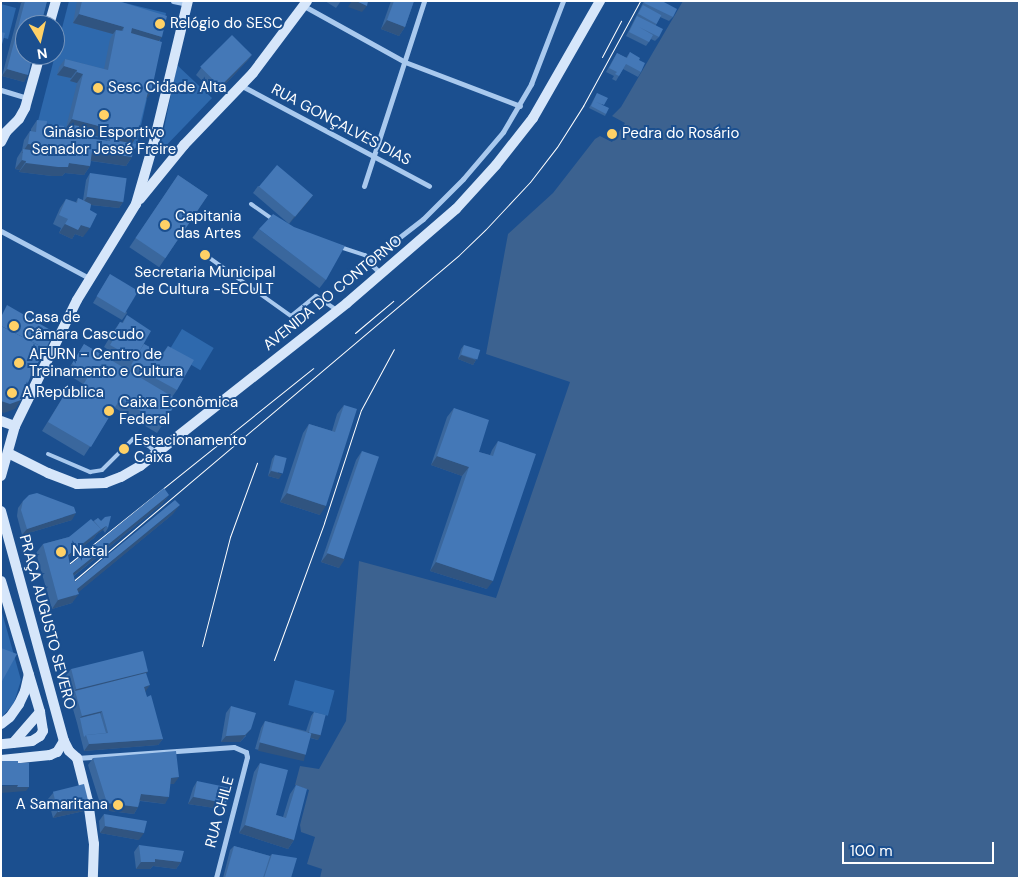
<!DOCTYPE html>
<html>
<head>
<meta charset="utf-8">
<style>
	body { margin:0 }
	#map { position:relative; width:1020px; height:879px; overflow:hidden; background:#1b4f8f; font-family:"DM Sans",sans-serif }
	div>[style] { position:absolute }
	.green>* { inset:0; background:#2e69ad; transform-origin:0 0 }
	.water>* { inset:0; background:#3c6290 }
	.lane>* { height:4px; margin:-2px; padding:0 2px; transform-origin:2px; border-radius:2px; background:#a9c9ee }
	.street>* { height:5px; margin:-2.5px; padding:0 2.5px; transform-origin:2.5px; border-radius:2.5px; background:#a9c9ee }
	.secondary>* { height:10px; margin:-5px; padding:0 5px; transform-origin:5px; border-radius:5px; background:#d6e6fa }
	.tram>* { height:1px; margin:-0.5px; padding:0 0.5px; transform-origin:0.5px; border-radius:0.5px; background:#fff }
	.wall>* { inset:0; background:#3a679d; transform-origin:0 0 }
	.shaded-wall>* { inset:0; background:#305480; transform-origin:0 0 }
	.building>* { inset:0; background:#4478b7; transform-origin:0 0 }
	.dots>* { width:14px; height:14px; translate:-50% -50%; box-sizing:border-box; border:2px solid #1b4f8f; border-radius:50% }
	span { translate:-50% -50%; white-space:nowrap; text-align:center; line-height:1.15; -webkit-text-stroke:4px #1b4f8f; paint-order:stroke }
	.poi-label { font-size:15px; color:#fff }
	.left { translate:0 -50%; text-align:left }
	.right { translate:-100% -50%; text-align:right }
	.street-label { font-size:15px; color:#fff }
	.frame { position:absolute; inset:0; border:2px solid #fff; pointer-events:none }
	.north { position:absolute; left:15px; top:15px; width:50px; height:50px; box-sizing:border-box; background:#1b4f8f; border:1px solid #7695bc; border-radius:50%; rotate:171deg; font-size:14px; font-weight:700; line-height:20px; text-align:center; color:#fff }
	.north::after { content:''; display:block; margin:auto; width:18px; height:22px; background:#ffd166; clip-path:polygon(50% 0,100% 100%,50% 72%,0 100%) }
	.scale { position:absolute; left:842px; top:842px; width:152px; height:22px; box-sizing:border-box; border:2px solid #fff; border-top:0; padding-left:6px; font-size:15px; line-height:18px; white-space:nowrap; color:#fff; -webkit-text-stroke:4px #1b4f8f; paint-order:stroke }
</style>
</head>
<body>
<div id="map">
	<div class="green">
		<i style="clip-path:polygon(69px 1px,117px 1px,166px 13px,136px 148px,38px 121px)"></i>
		<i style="clip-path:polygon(1px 4px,16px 8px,8px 39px,1px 37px)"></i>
		<i style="clip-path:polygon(177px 65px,212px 98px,159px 153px)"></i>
		<i style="left:182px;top:329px;width:37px;height:26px;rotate:31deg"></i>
		<i style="clip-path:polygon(1px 609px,21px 680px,14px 703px,1px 718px)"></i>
		<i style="left:295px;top:680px;width:41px;height:26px;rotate:15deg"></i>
	</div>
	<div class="water">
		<i style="clip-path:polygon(683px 1px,1019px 1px,1019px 878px,320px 878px,322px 869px,307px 864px,315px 837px,301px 832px,300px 825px,309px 790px,295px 785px,300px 766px,319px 769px,346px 721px,359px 561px,496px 598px,570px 382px,486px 354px,508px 234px,553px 193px,595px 139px,600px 136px,612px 142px,625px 123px,612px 116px,621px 107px)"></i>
	</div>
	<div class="lane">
		<i style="left:251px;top:204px;width:28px;rotate:35deg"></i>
		<i style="left:340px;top:247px;width:26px;rotate:18deg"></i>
		<i style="left:365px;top:255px;width:8px;rotate:45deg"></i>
		<i style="left:204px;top:254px;width:107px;rotate:35.5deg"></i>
		<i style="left:291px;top:316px;width:32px;rotate:-39deg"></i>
		<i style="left:316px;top:296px;width:25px;rotate:34deg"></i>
		<i style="left:48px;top:454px;width:46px;rotate:23.2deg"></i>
		<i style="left:90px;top:472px;width:12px;rotate:-9deg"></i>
		<i style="left:102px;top:470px;width:44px;rotate:-45deg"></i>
		<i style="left:133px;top:439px;width:17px;rotate:24deg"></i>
		<i style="left:149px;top:446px;width:10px;rotate:45deg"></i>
	</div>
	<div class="street">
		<i style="left:173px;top:1px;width:14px;rotate:12deg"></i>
		<i style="left:304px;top:6px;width:115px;rotate:29deg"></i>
		<i style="left:405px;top:62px;width:123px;rotate:20.9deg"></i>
		<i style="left:242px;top:86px;width:212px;rotate:28.1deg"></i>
		<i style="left:1px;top:90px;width:28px;rotate:17deg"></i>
		<i style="left:364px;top:186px;width:194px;rotate:-72deg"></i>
		<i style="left:1px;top:231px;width:100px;rotate:28.1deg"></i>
		<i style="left:381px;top:274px;width:11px;rotate:-135deg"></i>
		<i style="left:373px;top:266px;width:5px;rotate:-112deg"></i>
		<i style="left:371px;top:261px;width:5px;rotate:-53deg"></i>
		<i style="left:374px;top:257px;width:62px;rotate:-37.8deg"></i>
		<i style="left:423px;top:219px;width:57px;rotate:-45deg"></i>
		<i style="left:463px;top:179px;width:62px;rotate:-49.6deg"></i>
		<i style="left:503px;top:132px;width:56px;rotate:-59.7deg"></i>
		<i style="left:531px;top:84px;width:89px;rotate:-68.9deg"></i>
		<i style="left:77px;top:758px;width:157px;rotate:-4deg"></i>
		<i style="left:234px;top:747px;width:13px;rotate:23deg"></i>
		<i style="left:246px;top:752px;width:5px;rotate:79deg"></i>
		<i style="left:247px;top:757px;width:125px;rotate:104.4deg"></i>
	</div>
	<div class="secondary">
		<i style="left:49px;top:25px;width:25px;rotate:-74deg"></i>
		<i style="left:1px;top:142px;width:11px;rotate:-63deg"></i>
		<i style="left:6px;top:132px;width:18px;rotate:-45deg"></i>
		<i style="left:19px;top:119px;width:13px;rotate:-61deg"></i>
		<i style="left:25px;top:108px;width:55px;rotate:-74.2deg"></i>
		<i style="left:140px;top:199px;width:70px;rotate:-50.8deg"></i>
		<i style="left:184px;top:145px;width:100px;rotate:-46.2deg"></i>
		<i style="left:253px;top:73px;width:90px;rotate:-53.1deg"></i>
		<i style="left:1px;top:421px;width:15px;rotate:20deg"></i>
		<i style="left:8px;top:453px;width:45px;rotate:26.6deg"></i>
		<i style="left:48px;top:473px;width:31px;rotate:21deg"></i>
		<i style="left:77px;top:484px;width:28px;rotate:-2deg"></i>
		<i style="left:105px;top:483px;width:17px;rotate:-21deg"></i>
		<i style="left:121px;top:477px;width:22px;rotate:-30deg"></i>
		<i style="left:140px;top:466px;width:263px;rotate:-38.2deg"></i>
		<i style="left:347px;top:303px;width:144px;rotate:-40.8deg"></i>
		<i style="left:456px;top:209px;width:59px;rotate:-47.7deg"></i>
		<i style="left:496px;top:165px;width:60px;rotate:-51.8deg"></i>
		<i style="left:533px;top:118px;width:135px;rotate:-60.2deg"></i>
		<i style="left:1px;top:476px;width:52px;rotate:-74.4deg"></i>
		<i style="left:15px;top:426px;width:140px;rotate:-63.8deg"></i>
		<i style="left:77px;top:300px;width:113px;rotate:-58.4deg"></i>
		<i style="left:136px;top:204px;width:69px;rotate:-73.9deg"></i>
		<i style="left:155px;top:138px;width:141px;rotate:-76.5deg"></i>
		<i style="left:1px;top:511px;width:238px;rotate:74.7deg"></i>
		<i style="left:64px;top:741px;width:13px;rotate:122deg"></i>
		<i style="left:57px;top:752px;width:8px;rotate:157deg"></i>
		<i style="left:50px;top:755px;width:49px;rotate:174.2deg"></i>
		<i style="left:1px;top:581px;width:137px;rotate:73.4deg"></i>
		<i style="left:40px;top:712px;width:19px;rotate:81deg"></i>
		<i style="left:43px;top:731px;width:6px;rotate:121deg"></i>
		<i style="left:40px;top:736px;width:9px;rotate:148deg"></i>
		<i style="left:32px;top:741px;width:31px;rotate:174deg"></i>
		<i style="left:1px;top:724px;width:11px;rotate:-38deg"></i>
		<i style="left:10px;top:717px;width:16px;rotate:-55deg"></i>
		<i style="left:19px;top:704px;width:14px;rotate:-65deg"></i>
		<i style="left:25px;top:691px;width:17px;rotate:-77deg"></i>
		<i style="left:64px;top:741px;width:11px;rotate:63deg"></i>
		<i style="left:69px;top:751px;width:11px;rotate:41deg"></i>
		<i style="left:77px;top:758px;width:44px;rotate:75.7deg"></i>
		<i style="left:88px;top:801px;width:43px;rotate:82.1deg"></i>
		<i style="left:94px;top:844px;width:34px;rotate:92deg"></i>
		<i style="left:13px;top:743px;width:41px;rotate:-48.9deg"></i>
	</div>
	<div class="tram">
		<i style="left:602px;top:57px;width:41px;rotate:-62.2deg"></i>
		<i style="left:355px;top:333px;width:50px;rotate:-40.1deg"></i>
		<i style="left:65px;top:567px;width:318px;rotate:-38.7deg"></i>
		<i style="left:70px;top:584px;width:509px;rotate:-40.22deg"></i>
		<i style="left:459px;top:255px;width:37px;rotate:-44deg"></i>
		<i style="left:486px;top:229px;width:64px;rotate:-46.9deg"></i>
		<i style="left:530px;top:182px;width:44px;rotate:-52.4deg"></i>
		<i style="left:557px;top:147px;width:49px;rotate:-57.6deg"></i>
		<i style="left:583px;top:106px;width:119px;rotate:-61.5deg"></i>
		<i style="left:202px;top:646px;width:113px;rotate:-75.6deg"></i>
		<i style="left:230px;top:537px;width:79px;rotate:-70deg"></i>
		<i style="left:274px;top:660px;width:146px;rotate:-69.9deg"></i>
		<i style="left:324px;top:523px;width:119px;rotate:-71.9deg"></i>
		<i style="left:361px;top:410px;width:69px;rotate:-61.6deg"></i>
	</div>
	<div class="wall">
		<i style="clip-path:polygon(14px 1px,47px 1px,24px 82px,2px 76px,21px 3px)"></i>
		<i style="clip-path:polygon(evenodd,77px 1px,118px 1px,162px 37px,159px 41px,146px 100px,132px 143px,135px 149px,133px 152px,132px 157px,126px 166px,91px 161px,90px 166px,84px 175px,65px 173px,62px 176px,52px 176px,19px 172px,20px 170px,15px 169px,17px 158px,22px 150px,24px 140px,30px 131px,31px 131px,31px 129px,37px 120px,46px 132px,51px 133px,56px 125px,64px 130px,68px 130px,69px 129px,66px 128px,77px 83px,70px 81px,71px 78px,57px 75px,59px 67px,65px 59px,104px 69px,110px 39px,113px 34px,73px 23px,77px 1px,79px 131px,108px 139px,107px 141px,78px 137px,79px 131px)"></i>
		<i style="clip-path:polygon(325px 1px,341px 1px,336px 8px)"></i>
		<i style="clip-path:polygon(391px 1px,414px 1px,405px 27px,399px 36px,381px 29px)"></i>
		<i style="clip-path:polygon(644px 1px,662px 1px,673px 17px,669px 21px,660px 17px,656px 25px,659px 37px,655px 41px,651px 39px,646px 46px,626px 36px)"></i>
		<i style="clip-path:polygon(630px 52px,639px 60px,641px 72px,638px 77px,623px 69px,616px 81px,612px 79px,614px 76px,606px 72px,614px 58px,617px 53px,626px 58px)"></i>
		<i style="clip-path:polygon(252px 55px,247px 61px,216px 94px,196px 75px,201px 68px)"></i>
		<i style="clip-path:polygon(597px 93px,606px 114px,605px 116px,589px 108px)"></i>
		<i style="clip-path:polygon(90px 173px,123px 202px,119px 208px,91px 205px,83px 237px,75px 234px,72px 239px,59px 233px,61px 228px,53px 224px,60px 208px,66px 199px,76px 202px,78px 198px,83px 200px,86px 180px)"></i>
		<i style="left:178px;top:175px;width:36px;height:87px;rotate:34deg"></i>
		<i style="clip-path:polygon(258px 186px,313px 195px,289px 224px,253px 193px)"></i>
		<i style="left:259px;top:229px;width:84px;height:11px;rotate:37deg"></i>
		<i style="clip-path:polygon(110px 274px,127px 313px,122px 320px,93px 303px)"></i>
		<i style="clip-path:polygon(127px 315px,144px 344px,162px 354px,168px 346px,177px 390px,172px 397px,164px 392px,163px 424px,157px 433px,115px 408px,84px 456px,42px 431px,71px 384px,79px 389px,83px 384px,66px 373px,84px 344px,103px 356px,107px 349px,104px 347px,111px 335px,120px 322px,122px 323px)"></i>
		<i style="clip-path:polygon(464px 345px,476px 360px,473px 365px,458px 359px,461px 349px)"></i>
		<i style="clip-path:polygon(344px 405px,320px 515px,280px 502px,303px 433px,309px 424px,332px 431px,337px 414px)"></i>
		<i style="clip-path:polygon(454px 408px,479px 452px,490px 455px,492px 450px,498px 441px,487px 589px,430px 571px,462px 476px,431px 465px,447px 417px)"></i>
		<i style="clip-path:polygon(362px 451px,339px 568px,321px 562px,356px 460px)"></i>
		<i style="clip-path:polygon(275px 455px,279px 479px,268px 476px,272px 459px)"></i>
		<i style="clip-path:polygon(169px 495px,162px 504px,74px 576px,75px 582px,173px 514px,78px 592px,72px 603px,52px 609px,36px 553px,43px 544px,69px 537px,98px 518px,108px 528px,105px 533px,103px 530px,97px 534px,94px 538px,68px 558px,70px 565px)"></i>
		<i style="clip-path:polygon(23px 501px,72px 520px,22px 535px,17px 516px,18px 508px)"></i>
		<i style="clip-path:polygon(71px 669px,146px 673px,145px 692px,163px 739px,158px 745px,84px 751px,77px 723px,64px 678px)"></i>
		<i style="clip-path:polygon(231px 706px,246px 736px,240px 742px,221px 742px,226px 713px)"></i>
		<i style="clip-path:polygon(314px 712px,318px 740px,310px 738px,301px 760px,255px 749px,261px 728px,265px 721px,306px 731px,311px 716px)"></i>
		<i style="clip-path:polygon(93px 758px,174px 784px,170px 784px,165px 804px,140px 801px,138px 807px,134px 814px,102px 810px,88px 765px)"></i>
		<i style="clip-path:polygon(260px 763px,276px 815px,283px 817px,290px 794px,296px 785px,294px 840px,288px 849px,239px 833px,254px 772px)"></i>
		<i style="clip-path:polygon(197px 781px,226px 803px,221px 809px,188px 804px,193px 788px)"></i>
		<i style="clip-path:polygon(53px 793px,84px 811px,53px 818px,48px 799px)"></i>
		<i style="clip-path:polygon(104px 814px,139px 840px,100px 833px,99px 821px)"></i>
		<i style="clip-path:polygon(139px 845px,181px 862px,176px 869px,153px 866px,150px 869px,136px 869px,134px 852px)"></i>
		<i style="clip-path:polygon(234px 846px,270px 856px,272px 854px,291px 878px,223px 878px,230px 850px)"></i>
	</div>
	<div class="shaded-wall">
		<i style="clip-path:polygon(14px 1px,23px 1px,21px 3px)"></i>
		<i style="clip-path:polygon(352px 1px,356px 1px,367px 6px,362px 12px,348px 7px)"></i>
		<i style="clip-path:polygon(79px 14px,124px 27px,118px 36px,116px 30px,113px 34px,73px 23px)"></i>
		<i style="clip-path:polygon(387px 20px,405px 27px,399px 36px,381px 29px)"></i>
		<i style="clip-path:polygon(132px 28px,162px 37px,155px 46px,125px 37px)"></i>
		<i style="clip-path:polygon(252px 55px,247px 61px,216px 94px,220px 87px)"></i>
		<i style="clip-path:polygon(64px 66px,77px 70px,71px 78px,57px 75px)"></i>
		<i style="clip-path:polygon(7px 69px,28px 75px,24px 82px,2px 76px)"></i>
		<i style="clip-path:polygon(77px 72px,83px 74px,77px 83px,70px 81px)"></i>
		<i style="clip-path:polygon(148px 92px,151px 93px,144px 102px)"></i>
		<i style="clip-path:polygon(72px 119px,137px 136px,131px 145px,110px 140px,111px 135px,108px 139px,72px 130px,72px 125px,69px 129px,66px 128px)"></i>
		<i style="clip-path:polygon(28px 144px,54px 147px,48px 156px,22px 153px)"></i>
		<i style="clip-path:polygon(133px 148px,135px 149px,130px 156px,132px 157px,126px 166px,86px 160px,92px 151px)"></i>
		<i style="clip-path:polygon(22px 160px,26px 161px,20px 170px,15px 169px)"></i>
		<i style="clip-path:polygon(26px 163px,69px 163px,90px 166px,84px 175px,65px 173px,62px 176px,52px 176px,19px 172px)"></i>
		<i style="clip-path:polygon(313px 195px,308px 202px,289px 224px,294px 217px)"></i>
		<i style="clip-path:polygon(87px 197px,123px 202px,119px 208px,82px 204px)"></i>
		<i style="clip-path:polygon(65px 224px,81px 225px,90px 228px,83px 237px,75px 234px,72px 239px,59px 233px)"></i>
		<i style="clip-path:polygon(461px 355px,476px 360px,473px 365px,458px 359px)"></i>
		<i style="clip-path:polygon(21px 400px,15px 409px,4px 413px,1px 412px,1px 401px)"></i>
		<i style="clip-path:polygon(437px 456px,469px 467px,462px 476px,431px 465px)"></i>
		<i style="clip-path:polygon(271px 471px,282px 474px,279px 479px,268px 476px)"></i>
		<i style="clip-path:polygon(287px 493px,326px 506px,320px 515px,280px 502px)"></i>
		<i style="clip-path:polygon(169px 495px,162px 504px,66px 582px,73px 573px)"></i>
		<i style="clip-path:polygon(180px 505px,173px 514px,74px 596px,79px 594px,72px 603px,52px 609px,58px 600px,77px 589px)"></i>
		<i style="clip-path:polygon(76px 513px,72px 520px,22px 535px,27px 529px)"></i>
		<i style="clip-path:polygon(106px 526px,103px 530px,97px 534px,94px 538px,61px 564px,68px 555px)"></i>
		<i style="clip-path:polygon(328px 553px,345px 559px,339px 568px,321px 562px)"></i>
		<i style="clip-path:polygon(436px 562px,493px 581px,487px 589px,430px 571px)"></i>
		<i style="clip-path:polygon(148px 671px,142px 680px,75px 691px,76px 689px)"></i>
		<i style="clip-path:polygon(150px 685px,145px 692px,144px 687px)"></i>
		<i style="clip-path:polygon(102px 711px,97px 718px,80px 718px,82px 716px)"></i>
		<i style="clip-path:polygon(251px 729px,240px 742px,221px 742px,226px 736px)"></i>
		<i style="clip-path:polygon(308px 732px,321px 735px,318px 740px,305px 736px)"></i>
		<i style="clip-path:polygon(163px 739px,158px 745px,84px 751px,89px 744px)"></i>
		<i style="left:260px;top:742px;width:47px;height:9px;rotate:13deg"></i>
		<i style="clip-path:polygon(179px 777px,174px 784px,166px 784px,171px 778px)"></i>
		<i style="clip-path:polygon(18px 785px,29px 787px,26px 791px,1px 793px,1px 786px)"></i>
		<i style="clip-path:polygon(141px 794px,169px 797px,165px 804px,136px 800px)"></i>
		<i style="clip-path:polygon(193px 797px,226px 803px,221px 809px,188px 804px)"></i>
		<i style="clip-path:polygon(107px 803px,138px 807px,134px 814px,102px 810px)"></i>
		<i style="clip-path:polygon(89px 804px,84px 811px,53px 818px,58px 811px)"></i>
		<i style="clip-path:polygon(245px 825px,294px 840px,288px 849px,239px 833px)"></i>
		<i style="clip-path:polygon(105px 826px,144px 833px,139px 840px,100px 833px)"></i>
		<i style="clip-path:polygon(155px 859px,181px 862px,176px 869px,153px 866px,150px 869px,136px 869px,141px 862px)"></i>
	</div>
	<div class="building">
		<i style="clip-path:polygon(25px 1px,47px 1px,41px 25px,25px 25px,25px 55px,33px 55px,28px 75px,7px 69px)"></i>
		<i style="clip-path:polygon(82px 1px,118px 1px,167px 16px,162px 37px,132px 28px,131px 33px,162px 42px,151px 93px,148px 92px,137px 136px,72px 119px,83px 74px,77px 72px,77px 70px,64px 66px,65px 59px,108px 70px,116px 30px,123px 31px,124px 27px,79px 14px)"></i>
		<i style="clip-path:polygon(356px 1px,368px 1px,367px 6px)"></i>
		<i style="clip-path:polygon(394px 1px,414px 1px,405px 27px,387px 20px)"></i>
		<i style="clip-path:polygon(645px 1px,662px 1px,677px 9px,673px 17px,644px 3px)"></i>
		<i style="left:643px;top:5px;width:21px;height:10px;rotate:29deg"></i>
		<i style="clip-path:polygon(637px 16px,663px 29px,659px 37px,639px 27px,653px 35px,649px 42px,629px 32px)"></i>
		<i style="clip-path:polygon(1px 32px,5px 33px,1px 48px)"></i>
		<i style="left:232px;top:35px;width:28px;height:45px;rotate:45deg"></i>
		<i style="clip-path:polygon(630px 52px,640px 58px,639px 60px,645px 63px,641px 72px,626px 64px,619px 76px,615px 74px,617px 72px,609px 68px,617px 53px,627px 58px)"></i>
		<i style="clip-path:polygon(597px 93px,608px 98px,604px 105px,596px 102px,609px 108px,606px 114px,591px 106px)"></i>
		<i style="clip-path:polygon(37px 120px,47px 121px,46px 132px,55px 133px,56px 125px,64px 126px,64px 130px,71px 131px,72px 125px,79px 126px,78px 137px,110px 141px,111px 135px,120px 136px,119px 141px,136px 144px,135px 149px,133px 148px,132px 157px,92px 151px,90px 166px,69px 163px,68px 167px,58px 167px,26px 163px,26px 161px,22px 160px,23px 149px,53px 153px,54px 147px,28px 144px,30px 131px,36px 132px)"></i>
		<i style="left:277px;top:165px;width:47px;height:28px;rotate:40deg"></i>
		<i style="left:90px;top:173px;width:37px;height:24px;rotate:8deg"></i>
		<i style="left:178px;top:175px;width:36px;height:76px;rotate:34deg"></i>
		<i style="clip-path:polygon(78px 198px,91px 204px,90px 210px,97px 214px,90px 228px,81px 225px,78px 230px,65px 224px,68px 219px,59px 215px,66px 199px,77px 203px)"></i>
		<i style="clip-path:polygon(273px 214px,294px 227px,345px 246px,326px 280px,259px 229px)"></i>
		<i style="left:110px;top:274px;width:33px;height:26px;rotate:31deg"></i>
		<i style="clip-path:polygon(7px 305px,54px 332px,46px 349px,1px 326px,1px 317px)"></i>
		<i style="clip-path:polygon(127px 315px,151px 331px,135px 359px,110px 345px,116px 335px,113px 334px,120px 322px,123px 323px)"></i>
		<i style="clip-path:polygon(1px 326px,46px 349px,32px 373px,21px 400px,10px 404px,1px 401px)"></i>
		<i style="clip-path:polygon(84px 344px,178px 400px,163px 424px,120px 399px,91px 447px,48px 422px,71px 384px,80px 390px,89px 375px,72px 364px)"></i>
		<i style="clip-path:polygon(144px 344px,163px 354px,168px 346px,194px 360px,177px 390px,131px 365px)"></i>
		<i style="left:464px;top:345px;width:17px;height:10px;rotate:17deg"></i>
		<i style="clip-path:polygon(344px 405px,357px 409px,326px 506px,287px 493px,309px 424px,335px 432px)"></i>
		<i style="clip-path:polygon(454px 408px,489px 420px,479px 452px,493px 456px,498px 441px,536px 454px,493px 581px,436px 562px,469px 467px,437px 456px)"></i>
		<i style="left:362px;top:451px;width:18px;height:108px;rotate:19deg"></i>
		<i style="left:275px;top:455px;width:12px;height:16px;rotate:14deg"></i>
		<i style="clip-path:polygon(164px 488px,169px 495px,73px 573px,75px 582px,175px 500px,180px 505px,77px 589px,79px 594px,58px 600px,43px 544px,69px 537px,91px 519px,101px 529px,68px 555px,70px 565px)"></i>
		<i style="clip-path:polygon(37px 493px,74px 507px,76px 513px,27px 529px,21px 510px,23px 501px,29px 495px)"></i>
		<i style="clip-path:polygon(111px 516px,108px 528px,106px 526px,100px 530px,101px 529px,94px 521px,98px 518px,101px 521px,105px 517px)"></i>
		<i style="clip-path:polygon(1px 648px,17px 654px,1px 683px)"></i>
		<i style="left:143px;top:651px;width:21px;height:74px;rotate:76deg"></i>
		<i style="clip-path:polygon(146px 673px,150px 685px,144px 687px,147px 697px,151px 695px,163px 739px,89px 744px,86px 735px,108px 733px,102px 711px,82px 716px,75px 691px)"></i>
		<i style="clip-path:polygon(231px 706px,256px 713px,251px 729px,245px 735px,226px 736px)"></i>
		<i style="left:314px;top:712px;width:12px;height:21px;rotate:14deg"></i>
		<i style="clip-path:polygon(100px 713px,106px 733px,86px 735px,84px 737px,80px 718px)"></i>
		<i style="left:265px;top:721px;width:48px;height:22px;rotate:15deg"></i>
		<i style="clip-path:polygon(176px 751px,179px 777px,171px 778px,169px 797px,141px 794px,138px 807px,107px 803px,93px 758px)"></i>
		<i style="left:18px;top:761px;width:24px;height:17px;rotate:90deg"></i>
		<i style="clip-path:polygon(18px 763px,29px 763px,29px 787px,17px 787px,18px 785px)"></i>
		<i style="clip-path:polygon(260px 763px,288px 770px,276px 815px,286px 818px,296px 785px,307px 789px,294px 840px,245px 825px)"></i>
		<i style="left:197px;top:781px;width:33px;height:16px;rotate:12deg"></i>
		<i style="left:84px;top:784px;width:21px;height:32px;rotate:76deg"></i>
		<i style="clip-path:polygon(104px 814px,147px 821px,144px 833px,105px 826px)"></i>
		<i style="clip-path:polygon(139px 845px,184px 851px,181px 862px,155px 859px,155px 862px,141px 862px)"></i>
		<i style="clip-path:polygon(234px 846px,270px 856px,263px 878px,225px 878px)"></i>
		<i style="clip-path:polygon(272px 854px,297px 858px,291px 878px,264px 878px)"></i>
	</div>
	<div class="dots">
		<i style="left:160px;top:24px;background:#ffd166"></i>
		<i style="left:98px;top:88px;background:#ffd166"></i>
		<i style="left:104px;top:115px;background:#ffd166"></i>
		<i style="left:612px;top:134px;background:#ffd166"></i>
		<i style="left:165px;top:225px;background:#ffd166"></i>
		<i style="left:205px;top:255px;background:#ffd166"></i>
		<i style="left:14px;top:326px;background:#ffd166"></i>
		<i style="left:19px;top:363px;background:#ffd166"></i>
		<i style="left:12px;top:393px;background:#ffd166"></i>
		<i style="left:109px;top:411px;background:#ffd166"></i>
		<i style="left:124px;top:449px;background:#ffd166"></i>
		<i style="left:61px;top:552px;background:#ffd166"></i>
		<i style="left:118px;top:805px;background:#ffd166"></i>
	</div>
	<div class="poi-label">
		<span class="left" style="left:170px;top:24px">Relógio do SESC</span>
		<span class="left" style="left:108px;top:88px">Sesc Cidade Alta</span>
		<span style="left:104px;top:141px">Ginásio Esportivo<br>Senador Jessé Freire</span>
		<span class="left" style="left:622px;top:134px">Pedra do Rosário</span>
		<span class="left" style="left:175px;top:225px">Capitania<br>das Artes</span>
		<span style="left:205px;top:281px">Secretaria Municipal<br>de Cultura -SECULT</span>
		<span class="left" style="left:24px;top:326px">Casa de<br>Câmara Cascudo</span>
		<span class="left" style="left:29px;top:363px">AFURN - Centro de<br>Treinamento e Cultura</span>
		<span class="left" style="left:22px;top:393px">A República</span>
		<span class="left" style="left:119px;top:411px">Caixa Econômica<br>Federal</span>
		<span class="left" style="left:134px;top:449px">Estacionamento<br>Caixa</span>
		<span class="left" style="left:72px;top:552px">Natal</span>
		<span class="right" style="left:108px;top:805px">A Samaritana</span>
	</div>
	<div class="street-label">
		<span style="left:341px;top:125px;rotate:28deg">RUA GONÇALVES DIAS</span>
		<span style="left:333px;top:293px;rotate:-39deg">AVENIDA DO CONTORNO</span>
		<span style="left:47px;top:622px;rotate:75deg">PRAÇA AUGUSTO SEVERO</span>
		<span style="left:220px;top:812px;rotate:-75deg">RUA CHILE</span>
	</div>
	<div class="frame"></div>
	<div class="north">N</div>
	<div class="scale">100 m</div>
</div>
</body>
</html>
